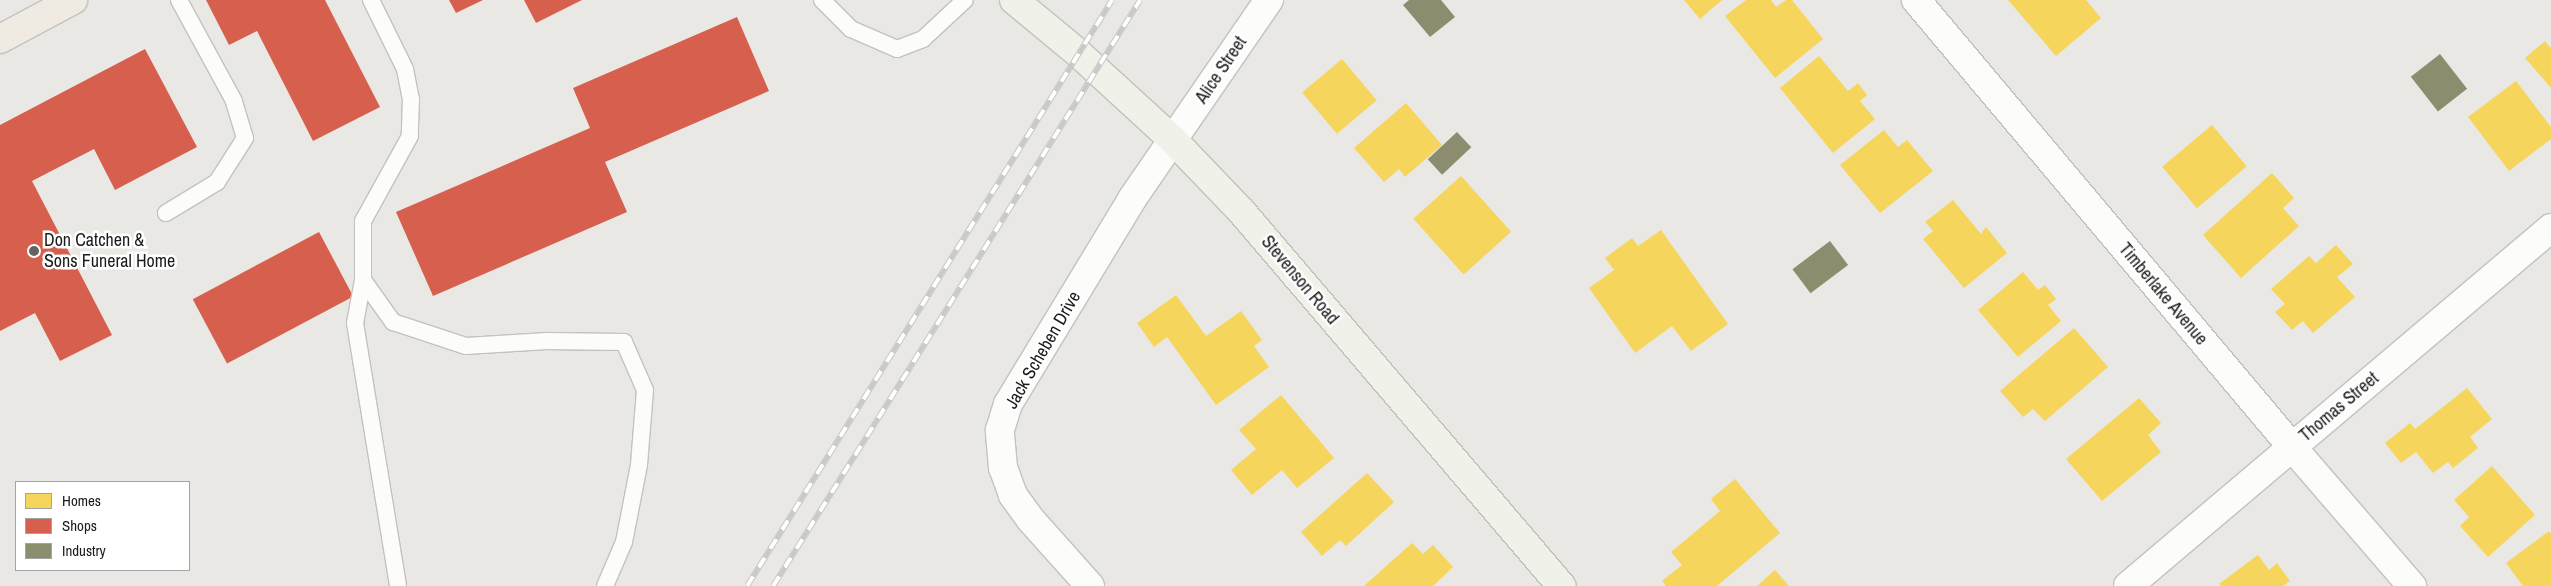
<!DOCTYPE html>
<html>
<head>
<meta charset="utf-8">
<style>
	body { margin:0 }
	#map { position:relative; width:2551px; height:586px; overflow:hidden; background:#e9e8e4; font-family:"Archivo Narrow",sans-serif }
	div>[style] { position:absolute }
	.homes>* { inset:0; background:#f6d55c; transform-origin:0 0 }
	.shops>* { inset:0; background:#d6604d; transform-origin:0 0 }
	.industry>* { inset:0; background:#8c8c6e; transform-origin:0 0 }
	.roads { filter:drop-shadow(1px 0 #c2c2c0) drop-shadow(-1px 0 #c2c2c0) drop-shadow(0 1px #c2c2c0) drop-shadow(0 -1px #c2c2c0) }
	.lane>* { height:16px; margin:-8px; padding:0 8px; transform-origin:8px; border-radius:8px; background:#fcfcfb }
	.street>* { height:28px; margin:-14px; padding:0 14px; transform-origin:14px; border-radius:14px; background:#fcfcfb }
	.secondary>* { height:28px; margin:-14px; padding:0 14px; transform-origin:14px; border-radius:14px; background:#f0f1e9 }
	.primary>* { height:28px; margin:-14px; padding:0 14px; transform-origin:14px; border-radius:14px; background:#efebe3 }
	.rail>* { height:5.5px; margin-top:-2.75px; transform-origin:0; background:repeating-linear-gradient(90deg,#fff 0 11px,#c9c9c8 0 22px); box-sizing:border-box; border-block:1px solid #c9c9c8 }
	.dots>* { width:14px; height:14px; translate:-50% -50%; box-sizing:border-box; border:2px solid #fff; border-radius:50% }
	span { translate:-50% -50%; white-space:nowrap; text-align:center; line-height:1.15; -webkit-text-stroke:5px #fff; paint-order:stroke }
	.street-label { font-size:18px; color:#1b1b1b }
	.poi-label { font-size:18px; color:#1b1b1b }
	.left { translate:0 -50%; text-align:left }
	.legend { position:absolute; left:15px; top:481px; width:175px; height:90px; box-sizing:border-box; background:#fff; border:1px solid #a4a4a4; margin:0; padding:6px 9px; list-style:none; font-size:15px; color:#1b1b1b }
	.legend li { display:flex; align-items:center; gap:10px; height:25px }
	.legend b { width:25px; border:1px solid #a4a4a4 }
</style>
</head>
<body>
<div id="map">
	<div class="homes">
		<i style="clip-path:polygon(1684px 0,1722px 0,1700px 19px)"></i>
		<i style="clip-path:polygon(1746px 0,1771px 0,1776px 7px,1786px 0,1792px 0,1823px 39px,1775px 78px,1725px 16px)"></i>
		<i style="clip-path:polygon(2008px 0,2086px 0,2101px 18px,2056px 56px)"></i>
		<i style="clip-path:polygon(2545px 41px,2551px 48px,2551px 88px,2525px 58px)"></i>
		<i style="clip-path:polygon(1819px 56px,1848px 91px,1858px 83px,1867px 95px,1860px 101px,1875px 119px,1833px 153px,1780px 88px)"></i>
		<i style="left:1342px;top:59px;width:54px;height:52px;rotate:50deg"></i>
		<i style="clip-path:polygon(2516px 81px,2551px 127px,2551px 139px,2509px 171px,2468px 117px)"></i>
		<i style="clip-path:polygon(1406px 103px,1442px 145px,1405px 177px,1399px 169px,1384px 182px,1354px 148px)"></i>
		<i style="left:2212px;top:125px;width:54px;height:65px;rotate:50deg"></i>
		<i style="clip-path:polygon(1884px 130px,1898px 147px,1907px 140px,1933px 171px,1880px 213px,1840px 165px)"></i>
		<i style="clip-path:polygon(2272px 173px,2294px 198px,2283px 208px,2299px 226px,2241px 278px,2203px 235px)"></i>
		<i style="left:1461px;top:176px;width:75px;height:64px;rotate:48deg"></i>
		<i style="clip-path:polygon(1953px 200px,1981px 234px,1986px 227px,2007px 253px,1964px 288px,1923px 239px,1933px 231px,1925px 222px)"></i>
		<i style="clip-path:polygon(1661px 230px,1728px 324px,1691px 351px,1672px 326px,1635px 353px,1589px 288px,1614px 270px,1605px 258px,1632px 238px,1638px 246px)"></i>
		<i style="clip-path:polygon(2336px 245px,2353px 264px,2337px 277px,2355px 297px,2313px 333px,2303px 321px,2292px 330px,2275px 312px,2285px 304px,2271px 289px,2309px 256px,2316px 263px)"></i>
		<i style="clip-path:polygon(2023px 272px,2038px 290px,2045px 285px,2056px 299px,2048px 305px,2061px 321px,2018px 357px,1978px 310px)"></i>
		<i style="clip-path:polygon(1176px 295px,1206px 336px,1241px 311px,1262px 340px,1254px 346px,1269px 367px,1216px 405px,1167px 337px,1154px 347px,1137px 323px)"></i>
		<i style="clip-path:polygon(2074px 328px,2108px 367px,2045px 421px,2033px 409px,2023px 417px,2000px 391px)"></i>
		<i style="clip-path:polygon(2467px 388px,2492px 419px,2470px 437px,2478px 448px,2453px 468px,2448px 462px,2433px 473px,2416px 452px,2401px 463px,2385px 443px,2410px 423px,2415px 429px)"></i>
		<i style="clip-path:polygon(1281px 395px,1334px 458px,1297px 488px,1282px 470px,1252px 495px,1231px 470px,1256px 449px,1239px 430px)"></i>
		<i style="clip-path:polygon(2139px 398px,2161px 423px,2148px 435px,2161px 452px,2102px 501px,2066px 459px)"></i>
		<i style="clip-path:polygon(2492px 466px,2535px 515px,2488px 557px,2460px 526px,2469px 517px,2454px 500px)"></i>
		<i style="clip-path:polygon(1367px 473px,1394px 502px,1346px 546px,1340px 540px,1322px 556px,1301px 532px)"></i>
		<i style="clip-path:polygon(1735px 479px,1780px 533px,1717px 586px,1666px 586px,1662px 581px,1682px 565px,1671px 552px,1720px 511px,1711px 499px)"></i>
		<i style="clip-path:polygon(2549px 531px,2551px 534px,2551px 586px,2523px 586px,2506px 563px)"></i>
		<i style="clip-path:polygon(1412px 543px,1423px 554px,1433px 545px,1453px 567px,1433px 586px,1364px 586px)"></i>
		<i style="clip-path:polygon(2258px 555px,2269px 570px,2277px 563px,2290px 581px,2283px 586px,2221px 586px,2219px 584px)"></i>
		<i style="clip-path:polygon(1775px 570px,1789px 586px,1757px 586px)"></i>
	</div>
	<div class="shops">
		<i style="clip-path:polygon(206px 0,325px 0,380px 107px,313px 141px,257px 31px,229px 45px)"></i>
		<i style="clip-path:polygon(449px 0,483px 0,456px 13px)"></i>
		<i style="clip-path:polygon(524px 0,582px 0,536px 23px)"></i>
		<i style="clip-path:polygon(737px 17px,769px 91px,605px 162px,627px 212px,433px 296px,396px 212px,590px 128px,573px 88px)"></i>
		<i style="clip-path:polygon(145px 49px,197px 147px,115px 190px,94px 149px,32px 181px,112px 335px,60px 361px,35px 313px,0 331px,0 125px)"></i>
		<i style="left:319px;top:232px;width:73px;height:143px;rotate:62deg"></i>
	</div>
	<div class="industry">
		<i style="clip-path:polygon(1409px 0,1441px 0,1455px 17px,1430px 37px,1403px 5px)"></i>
		<i style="left:2440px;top:54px;width:44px;height:37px;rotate:52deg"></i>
		<i style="left:1457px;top:132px;width:21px;height:40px;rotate:47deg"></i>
		<i style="left:1830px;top:241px;width:30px;height:47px;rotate:53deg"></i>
	</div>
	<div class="roads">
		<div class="lane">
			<i style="left:371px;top:0;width:77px;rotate:63.8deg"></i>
			<i style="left:405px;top:69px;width:31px;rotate:79deg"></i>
			<i style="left:411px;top:99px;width:37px;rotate:92deg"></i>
			<i style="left:410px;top:136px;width:97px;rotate:118.9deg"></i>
			<i style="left:363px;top:221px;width:59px;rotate:90deg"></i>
			<i style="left:363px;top:280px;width:44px;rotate:100.5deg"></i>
			<i style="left:355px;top:323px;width:266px;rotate:80.7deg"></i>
			<i style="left:822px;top:0;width:41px;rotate:45deg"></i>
			<i style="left:851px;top:29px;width:50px;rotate:23.5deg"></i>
			<i style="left:897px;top:49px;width:28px;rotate:-21deg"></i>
			<i style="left:923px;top:39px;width:57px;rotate:-42.9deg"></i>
			<i style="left:166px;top:213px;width:60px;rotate:-31.3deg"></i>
			<i style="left:217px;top:182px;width:52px;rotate:-57.5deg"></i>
			<i style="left:245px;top:138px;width:39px;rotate:-107deg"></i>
			<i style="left:234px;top:101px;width:115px;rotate:-118.6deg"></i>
			<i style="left:363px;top:280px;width:52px;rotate:54.5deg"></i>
			<i style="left:393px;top:322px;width:77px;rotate:18.2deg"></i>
			<i style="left:466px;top:346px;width:81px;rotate:-3.5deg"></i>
			<i style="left:547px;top:341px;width:77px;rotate:0.7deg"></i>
			<i style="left:624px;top:342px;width:52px;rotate:66.4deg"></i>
			<i style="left:645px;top:390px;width:75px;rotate:94.6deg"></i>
			<i style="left:639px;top:465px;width:78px;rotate:101deg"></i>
			<i style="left:624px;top:542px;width:48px;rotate:113.4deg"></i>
		</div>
		<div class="street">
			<i style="left:1916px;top:0;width:584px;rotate:49.93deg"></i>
			<i style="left:2292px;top:447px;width:184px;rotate:49.2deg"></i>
			<i style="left:1090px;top:586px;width:89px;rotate:-131.8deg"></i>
			<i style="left:1031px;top:520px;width:31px;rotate:-126deg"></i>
			<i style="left:1013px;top:495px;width:29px;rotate:-110deg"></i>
			<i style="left:1003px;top:468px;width:38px;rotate:-95deg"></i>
			<i style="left:1000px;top:430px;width:27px;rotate:-73deg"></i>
			<i style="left:1008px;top:404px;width:240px;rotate:-58.8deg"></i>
			<i style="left:1132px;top:199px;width:242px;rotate:-55.5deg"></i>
			<i style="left:2128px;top:586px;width:554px;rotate:-40.24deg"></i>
		</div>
		<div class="secondary">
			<i style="left:1014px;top:0;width:83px;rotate:39.6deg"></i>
			<i style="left:1078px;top:53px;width:129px;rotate:42.5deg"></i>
			<i style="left:1173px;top:140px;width:100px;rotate:46.2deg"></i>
			<i style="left:1242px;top:212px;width:492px;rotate:49.5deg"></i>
		</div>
		<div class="primary">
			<i style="left:0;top:39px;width:83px;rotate:-28.1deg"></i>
		</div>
	</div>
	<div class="rail">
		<i style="left:747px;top:586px;width:690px;rotate:-58.08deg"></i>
		<i style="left:773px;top:586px;width:691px;rotate:-57.94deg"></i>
	</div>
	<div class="dots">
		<i style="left:34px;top:251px;background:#636361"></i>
	</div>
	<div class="street-label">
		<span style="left:1221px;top:70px;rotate:-56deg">Alice Street</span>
		<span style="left:1300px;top:280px;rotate:50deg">Stevenson Road</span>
		<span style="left:2163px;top:294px;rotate:50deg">Timberlake Avenue</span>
		<span style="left:1043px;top:350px;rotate:-60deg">Jack Scheben Drive</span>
		<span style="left:2339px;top:407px;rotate:-40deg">Thomas Street</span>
	</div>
	<div class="poi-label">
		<span class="left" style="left:44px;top:251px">Don Catchen &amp;<br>Sons Funeral Home</span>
	</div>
	<ul class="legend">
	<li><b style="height:14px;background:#f6d55c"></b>Homes</li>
	<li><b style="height:14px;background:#d6604d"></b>Shops</li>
	<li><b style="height:14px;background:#8c8c6e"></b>Industry</li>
	</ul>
</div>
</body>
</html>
